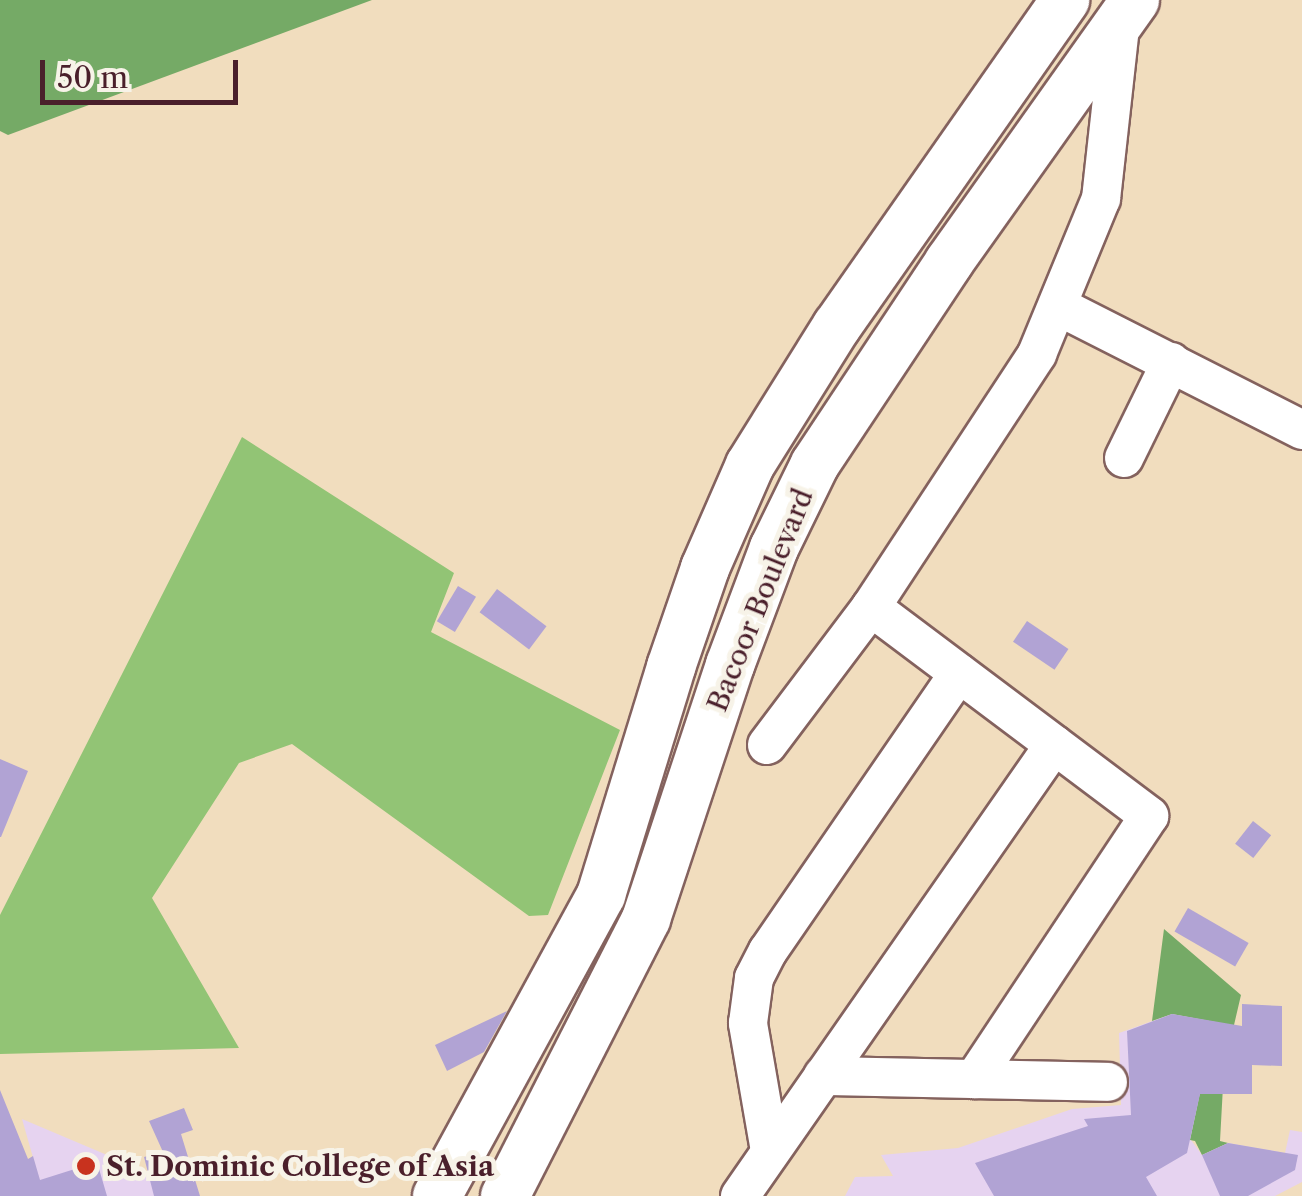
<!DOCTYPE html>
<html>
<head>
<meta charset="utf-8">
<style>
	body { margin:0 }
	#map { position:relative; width:1302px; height:1196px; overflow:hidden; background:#f1ddbe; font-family:"Libre Caslon Text",serif }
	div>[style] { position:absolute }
	.built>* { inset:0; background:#e6d3f0 }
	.green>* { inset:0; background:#92c475 }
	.forest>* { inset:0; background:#75aa66 }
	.building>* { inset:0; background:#b1a3d4; transform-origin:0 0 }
	.roads { filter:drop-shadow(2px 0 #84625e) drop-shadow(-2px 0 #84625e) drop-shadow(0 2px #84625e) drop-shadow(0 -2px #84625e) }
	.minor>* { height:38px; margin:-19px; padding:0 19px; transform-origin:19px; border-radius:19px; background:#fff }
	.major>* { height:48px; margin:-24px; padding:0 24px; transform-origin:24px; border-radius:24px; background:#fff }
	.dots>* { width:28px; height:28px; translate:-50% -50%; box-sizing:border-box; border:5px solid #f7f3e8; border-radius:50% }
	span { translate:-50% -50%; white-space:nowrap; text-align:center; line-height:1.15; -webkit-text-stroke:10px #f7f3e8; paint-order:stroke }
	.street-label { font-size:28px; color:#4a1f2b }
	.poi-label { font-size:28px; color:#4a1f2b; font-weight:700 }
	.left { translate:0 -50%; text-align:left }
	.scale { position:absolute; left:40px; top:60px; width:198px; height:45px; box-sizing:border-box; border:5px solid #4a1f2b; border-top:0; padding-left:12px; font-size:30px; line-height:35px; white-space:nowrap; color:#4a1f2b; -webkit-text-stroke:8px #f7f3e8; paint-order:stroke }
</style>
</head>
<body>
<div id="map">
	<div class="built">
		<i style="clip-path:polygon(1172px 1014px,1215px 1022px,1191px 1140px,1202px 1155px,1228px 1143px,1285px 1153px,1290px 1130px,1302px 1132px,1302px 1182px,1275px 1196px,845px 1196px,855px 1177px,893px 1176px,881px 1155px,958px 1148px,1072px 1109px,1121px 1105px,1119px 1033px)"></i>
		<i style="clip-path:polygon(22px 1119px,159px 1177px,190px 1196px,44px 1196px)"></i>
	</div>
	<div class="green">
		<i style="clip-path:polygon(242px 437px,454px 573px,431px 632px,620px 730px,548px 915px,529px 916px,292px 744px,239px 763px,152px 898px,239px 1048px,0 1054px,0 915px)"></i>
	</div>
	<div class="forest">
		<i style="clip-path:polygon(0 0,372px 0,8px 135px,0 131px)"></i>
		<i style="clip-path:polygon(1164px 929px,1241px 995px,1224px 1068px,1220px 1141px,1228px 1143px,1202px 1155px,1195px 1141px,1190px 1140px,1215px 1022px,1172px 1014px,1152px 1021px)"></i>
	</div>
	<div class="building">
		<i style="left:458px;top:586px;width:21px;height:41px;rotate:31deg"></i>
		<i style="left:497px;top:589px;width:62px;height:29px;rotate:37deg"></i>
		<i style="left:1027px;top:621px;width:50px;height:25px;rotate:34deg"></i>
		<i style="clip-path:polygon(0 759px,28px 771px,1px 837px,0 837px)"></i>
		<i style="left:1253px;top:821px;width:23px;height:29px;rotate:38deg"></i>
		<i style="left:1188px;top:908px;width:70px;height:27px;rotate:30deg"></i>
		<i style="clip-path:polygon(1242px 1004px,1282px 1006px,1282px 1066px,1252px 1065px,1252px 1094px,1200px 1094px,1187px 1153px,1146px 1177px,1157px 1196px,994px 1196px,975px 1163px,1088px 1126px,1084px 1119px,1131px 1115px,1127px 1031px,1172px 1014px,1242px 1026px)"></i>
		<i style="clip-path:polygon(507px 1011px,484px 1052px,447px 1071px,435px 1045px)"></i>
		<i style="clip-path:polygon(0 1090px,28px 1159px,33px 1156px,40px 1180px,97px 1162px,107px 1196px,0 1196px)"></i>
		<i style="clip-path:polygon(184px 1108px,193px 1130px,181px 1134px,200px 1196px,154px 1196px,144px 1157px,163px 1152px,149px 1121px)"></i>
		<i style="clip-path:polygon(1228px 1143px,1298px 1155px,1295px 1170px,1248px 1196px,1220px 1196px,1202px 1155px)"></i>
	</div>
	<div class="roads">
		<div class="minor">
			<i style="left:1058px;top:306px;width:274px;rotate:26.9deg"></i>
			<i style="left:1124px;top:458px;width:107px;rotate:-63.9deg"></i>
			<i style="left:871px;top:607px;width:348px;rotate:36.9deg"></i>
			<i style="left:1149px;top:816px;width:316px;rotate:123.6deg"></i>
			<i style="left:767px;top:745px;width:173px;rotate:-53deg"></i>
			<i style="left:871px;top:607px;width:303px;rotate:-56.7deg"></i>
			<i style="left:1037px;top:354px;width:168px;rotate:-67.6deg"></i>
			<i style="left:1101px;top:199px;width:181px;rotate:-83.7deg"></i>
			<i style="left:823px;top:1076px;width:285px;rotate:1.2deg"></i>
			<i style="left:770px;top:1151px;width:130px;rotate:-99.8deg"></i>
			<i style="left:748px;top:1023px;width:45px;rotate:-82.4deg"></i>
			<i style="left:754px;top:978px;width:30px;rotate:-63deg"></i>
			<i style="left:768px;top:951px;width:337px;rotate:-55.5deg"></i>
			<i style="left:740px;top:1196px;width:550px;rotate:-55.15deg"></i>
		</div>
		<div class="major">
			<i style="left:437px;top:1196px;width:343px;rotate:-61.4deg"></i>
			<i style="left:601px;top:895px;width:239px;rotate:-72.9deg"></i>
			<i style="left:671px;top:667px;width:105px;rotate:-71deg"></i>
			<i style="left:705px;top:568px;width:112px;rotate:-66.4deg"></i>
			<i style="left:750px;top:465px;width:164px;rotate:-58deg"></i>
			<i style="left:837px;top:326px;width:398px;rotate:-55deg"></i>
			<i style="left:505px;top:1196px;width:311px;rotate:-63deg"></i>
			<i style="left:646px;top:919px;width:268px;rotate:-71.7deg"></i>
			<i style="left:730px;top:665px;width:125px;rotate:-69.4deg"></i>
			<i style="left:774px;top:548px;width:93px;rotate:-64deg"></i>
			<i style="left:815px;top:464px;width:242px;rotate:-56.4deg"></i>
			<i style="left:949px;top:262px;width:321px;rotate:-54.6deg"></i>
		</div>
	</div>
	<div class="dots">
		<i style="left:86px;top:1166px;background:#c8321e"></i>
	</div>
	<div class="street-label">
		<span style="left:760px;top:600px;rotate:-68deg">Bacoor Boulevard</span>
	</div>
	<div class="poi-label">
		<span class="left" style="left:106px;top:1166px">St. Dominic College of Asia</span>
	</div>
	<div class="scale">50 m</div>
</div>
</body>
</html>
